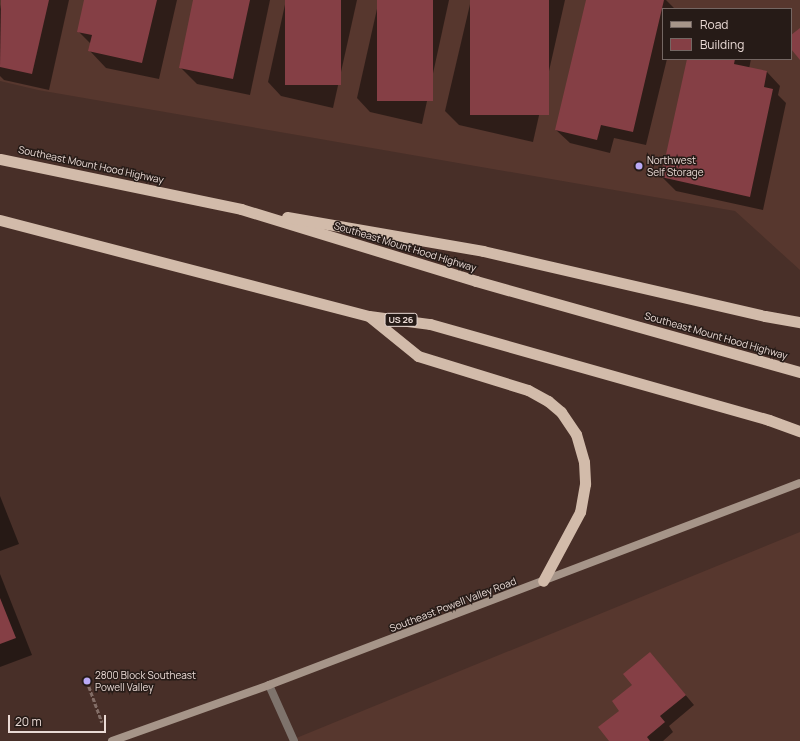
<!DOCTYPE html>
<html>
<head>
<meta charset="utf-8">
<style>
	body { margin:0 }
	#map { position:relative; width:800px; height:741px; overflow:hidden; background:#482f28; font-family:Manrope,sans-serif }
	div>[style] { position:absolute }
	.built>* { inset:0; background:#57372e }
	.shadow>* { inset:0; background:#0007 }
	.building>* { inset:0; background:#853f45; transform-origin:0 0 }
	.path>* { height:2.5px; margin-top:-1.25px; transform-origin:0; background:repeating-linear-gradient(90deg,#836e67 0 4px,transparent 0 6px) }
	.service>* { height:8px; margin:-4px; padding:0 4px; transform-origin:4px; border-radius:4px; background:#7e736c }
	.secondary>* { height:8px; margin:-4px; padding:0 4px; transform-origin:4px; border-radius:4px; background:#a69589 }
	.trunk>* { height:11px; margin:-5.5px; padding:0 5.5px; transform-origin:5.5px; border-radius:5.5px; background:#d2bbaa }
	.dots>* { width:11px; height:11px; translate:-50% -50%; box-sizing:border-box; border:2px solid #261b17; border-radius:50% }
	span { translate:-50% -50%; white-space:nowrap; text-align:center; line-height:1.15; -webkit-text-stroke:3px #261b17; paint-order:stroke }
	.shield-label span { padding:1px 3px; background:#261b17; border:1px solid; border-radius:3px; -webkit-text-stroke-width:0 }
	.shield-label { font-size:9px; color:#eadad5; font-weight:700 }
	.poi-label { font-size:10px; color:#eadad5 }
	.left { translate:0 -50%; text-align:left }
	.street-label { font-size:10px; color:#eadad5 }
	.legend { position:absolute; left:662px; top:8px; width:130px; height:52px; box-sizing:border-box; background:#261b17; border:1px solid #746763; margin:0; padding:5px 7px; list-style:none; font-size:12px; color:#eadad5 }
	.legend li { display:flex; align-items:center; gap:8px; height:20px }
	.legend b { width:20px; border:1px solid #746763 }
	.scale { position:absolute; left:8px; top:715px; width:98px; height:18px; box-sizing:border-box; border:2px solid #eadad5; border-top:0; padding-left:5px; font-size:12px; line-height:14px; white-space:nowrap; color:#eadad5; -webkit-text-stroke:3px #261b17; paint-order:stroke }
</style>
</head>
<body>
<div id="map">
	<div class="built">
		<i style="clip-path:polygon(evenodd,0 0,800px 0,800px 270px,735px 211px,38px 90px,0 81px,0 0,663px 9px,791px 9px,791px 59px,663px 59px,663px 9px)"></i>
		<i style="clip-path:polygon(800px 532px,800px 741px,289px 741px)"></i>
	</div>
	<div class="shadow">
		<i style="clip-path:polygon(2px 0,69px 0,49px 90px,4px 80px,0 76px,0 9px)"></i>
		<i style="clip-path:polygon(85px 0,177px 0,159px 79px,106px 68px,90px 51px,91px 44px,78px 31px)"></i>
		<i style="clip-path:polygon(194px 0,270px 0,250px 95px,197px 84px,180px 67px)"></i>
		<i style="clip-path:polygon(286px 0,357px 0,333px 108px,281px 96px,268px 82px)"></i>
		<i style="clip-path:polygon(379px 0,449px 0,422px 124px,370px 112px,357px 98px)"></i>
		<i style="clip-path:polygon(471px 0,565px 0,533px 142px,459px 125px,445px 111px)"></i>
		<i style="clip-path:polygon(587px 0,666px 0,675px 9px,663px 9px,663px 59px,667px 59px,646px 145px,614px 138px,610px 153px,570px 143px,556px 130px)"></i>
		<i style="clip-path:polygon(688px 59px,751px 59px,749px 69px,767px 72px,780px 86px,778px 95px,786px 103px,763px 210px,676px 191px,662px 177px)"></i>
		<i style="clip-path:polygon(0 496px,19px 544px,0 551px)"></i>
		<i style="clip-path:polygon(0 574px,32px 655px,0 667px)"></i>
		<i style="clip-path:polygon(650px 653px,694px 705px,669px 726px,673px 732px,663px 741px,610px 741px,620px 711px)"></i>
	</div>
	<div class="building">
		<i style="clip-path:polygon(1px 0,49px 0,32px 74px,0 67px)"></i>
		<i style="clip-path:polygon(84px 0,157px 0,142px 63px,88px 51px,92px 35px,77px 32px)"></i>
		<i style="clip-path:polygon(193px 0,250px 0,233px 79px,179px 68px)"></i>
		<i style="left:285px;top:0;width:56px;height:85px"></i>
		<i style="left:377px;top:0;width:56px;height:101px"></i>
		<i style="left:470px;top:0;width:79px;height:115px"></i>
		<i style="clip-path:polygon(586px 0,664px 0,633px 132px,601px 125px,597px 140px,555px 130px)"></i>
		<i style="clip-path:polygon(800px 28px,800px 60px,791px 49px,791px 35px)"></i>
		<i style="clip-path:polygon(687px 59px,735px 59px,734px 64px,767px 71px,764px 87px,773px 89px,750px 197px,661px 177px)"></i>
		<i style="clip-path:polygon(0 598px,16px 638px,0 644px)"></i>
		<i style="clip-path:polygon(650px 652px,686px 695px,660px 716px,665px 722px,647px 737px,650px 741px,609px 741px,598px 727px,619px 711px,612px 701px,632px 685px,623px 674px)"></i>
	</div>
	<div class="path">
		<i style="left:87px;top:681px;width:44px;rotate:69.9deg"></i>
	</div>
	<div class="service">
		<i style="left:269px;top:685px;width:61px;rotate:65.9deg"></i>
	</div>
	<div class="secondary">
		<i style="left:112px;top:741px;width:167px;rotate:-19.6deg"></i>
		<i style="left:269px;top:685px;width:568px;rotate:-20.83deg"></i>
	</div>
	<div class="trunk">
		<i style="left:0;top:159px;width:246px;rotate:11.7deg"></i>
		<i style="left:241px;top:209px;width:246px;rotate:17deg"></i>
		<i style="left:476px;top:281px;width:337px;rotate:15.7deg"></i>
		<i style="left:287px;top:217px;width:199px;rotate:9.8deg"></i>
		<i style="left:483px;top:251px;width:289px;rotate:13deg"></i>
		<i style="left:765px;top:316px;width:36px;rotate:10deg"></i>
		<i style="left:0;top:220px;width:381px;rotate:14.6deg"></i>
		<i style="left:369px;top:316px;width:62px;rotate:7.5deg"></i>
		<i style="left:430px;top:324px;width:352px;rotate:15.8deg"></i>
		<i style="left:769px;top:420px;width:33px;rotate:20deg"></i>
		<i style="left:370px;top:317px;width:62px;rotate:39.1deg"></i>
		<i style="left:418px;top:356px;width:115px;rotate:17.2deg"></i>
		<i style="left:528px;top:390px;width:23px;rotate:29deg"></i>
		<i style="left:548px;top:401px;width:17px;rotate:40deg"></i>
		<i style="left:561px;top:412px;width:27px;rotate:56deg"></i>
		<i style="left:576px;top:434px;width:29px;rotate:74deg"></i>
		<i style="left:584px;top:462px;width:22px;rotate:87deg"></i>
		<i style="left:585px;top:484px;width:28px;rotate:100deg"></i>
		<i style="left:580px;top:512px;width:78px;rotate:118.2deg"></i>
	</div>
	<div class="dots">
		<i style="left:639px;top:166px;background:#baaaf6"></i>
		<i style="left:87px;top:681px;background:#baaaf6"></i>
	</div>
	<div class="shield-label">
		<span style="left:401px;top:320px">US 26</span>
	</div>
	<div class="poi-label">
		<span class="left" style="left:647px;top:166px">Northwest<br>Self Storage</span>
		<span class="left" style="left:95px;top:681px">2800 Block Southeast<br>Powell Valley</span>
	</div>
	<div class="street-label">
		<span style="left:91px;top:165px;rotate:12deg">Southeast Mount Hood Highway</span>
		<span style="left:405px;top:247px;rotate:17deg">Southeast Mount Hood Highway</span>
		<span style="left:716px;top:336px;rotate:16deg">Southeast Mount Hood Highway</span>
		<span style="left:453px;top:605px;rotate:-21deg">Southeast Powell Valley Road</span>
	</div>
	<ul class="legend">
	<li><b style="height:5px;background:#a69589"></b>Road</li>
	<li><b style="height:11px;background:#853f45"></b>Building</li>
	</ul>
	<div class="scale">20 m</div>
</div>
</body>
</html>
